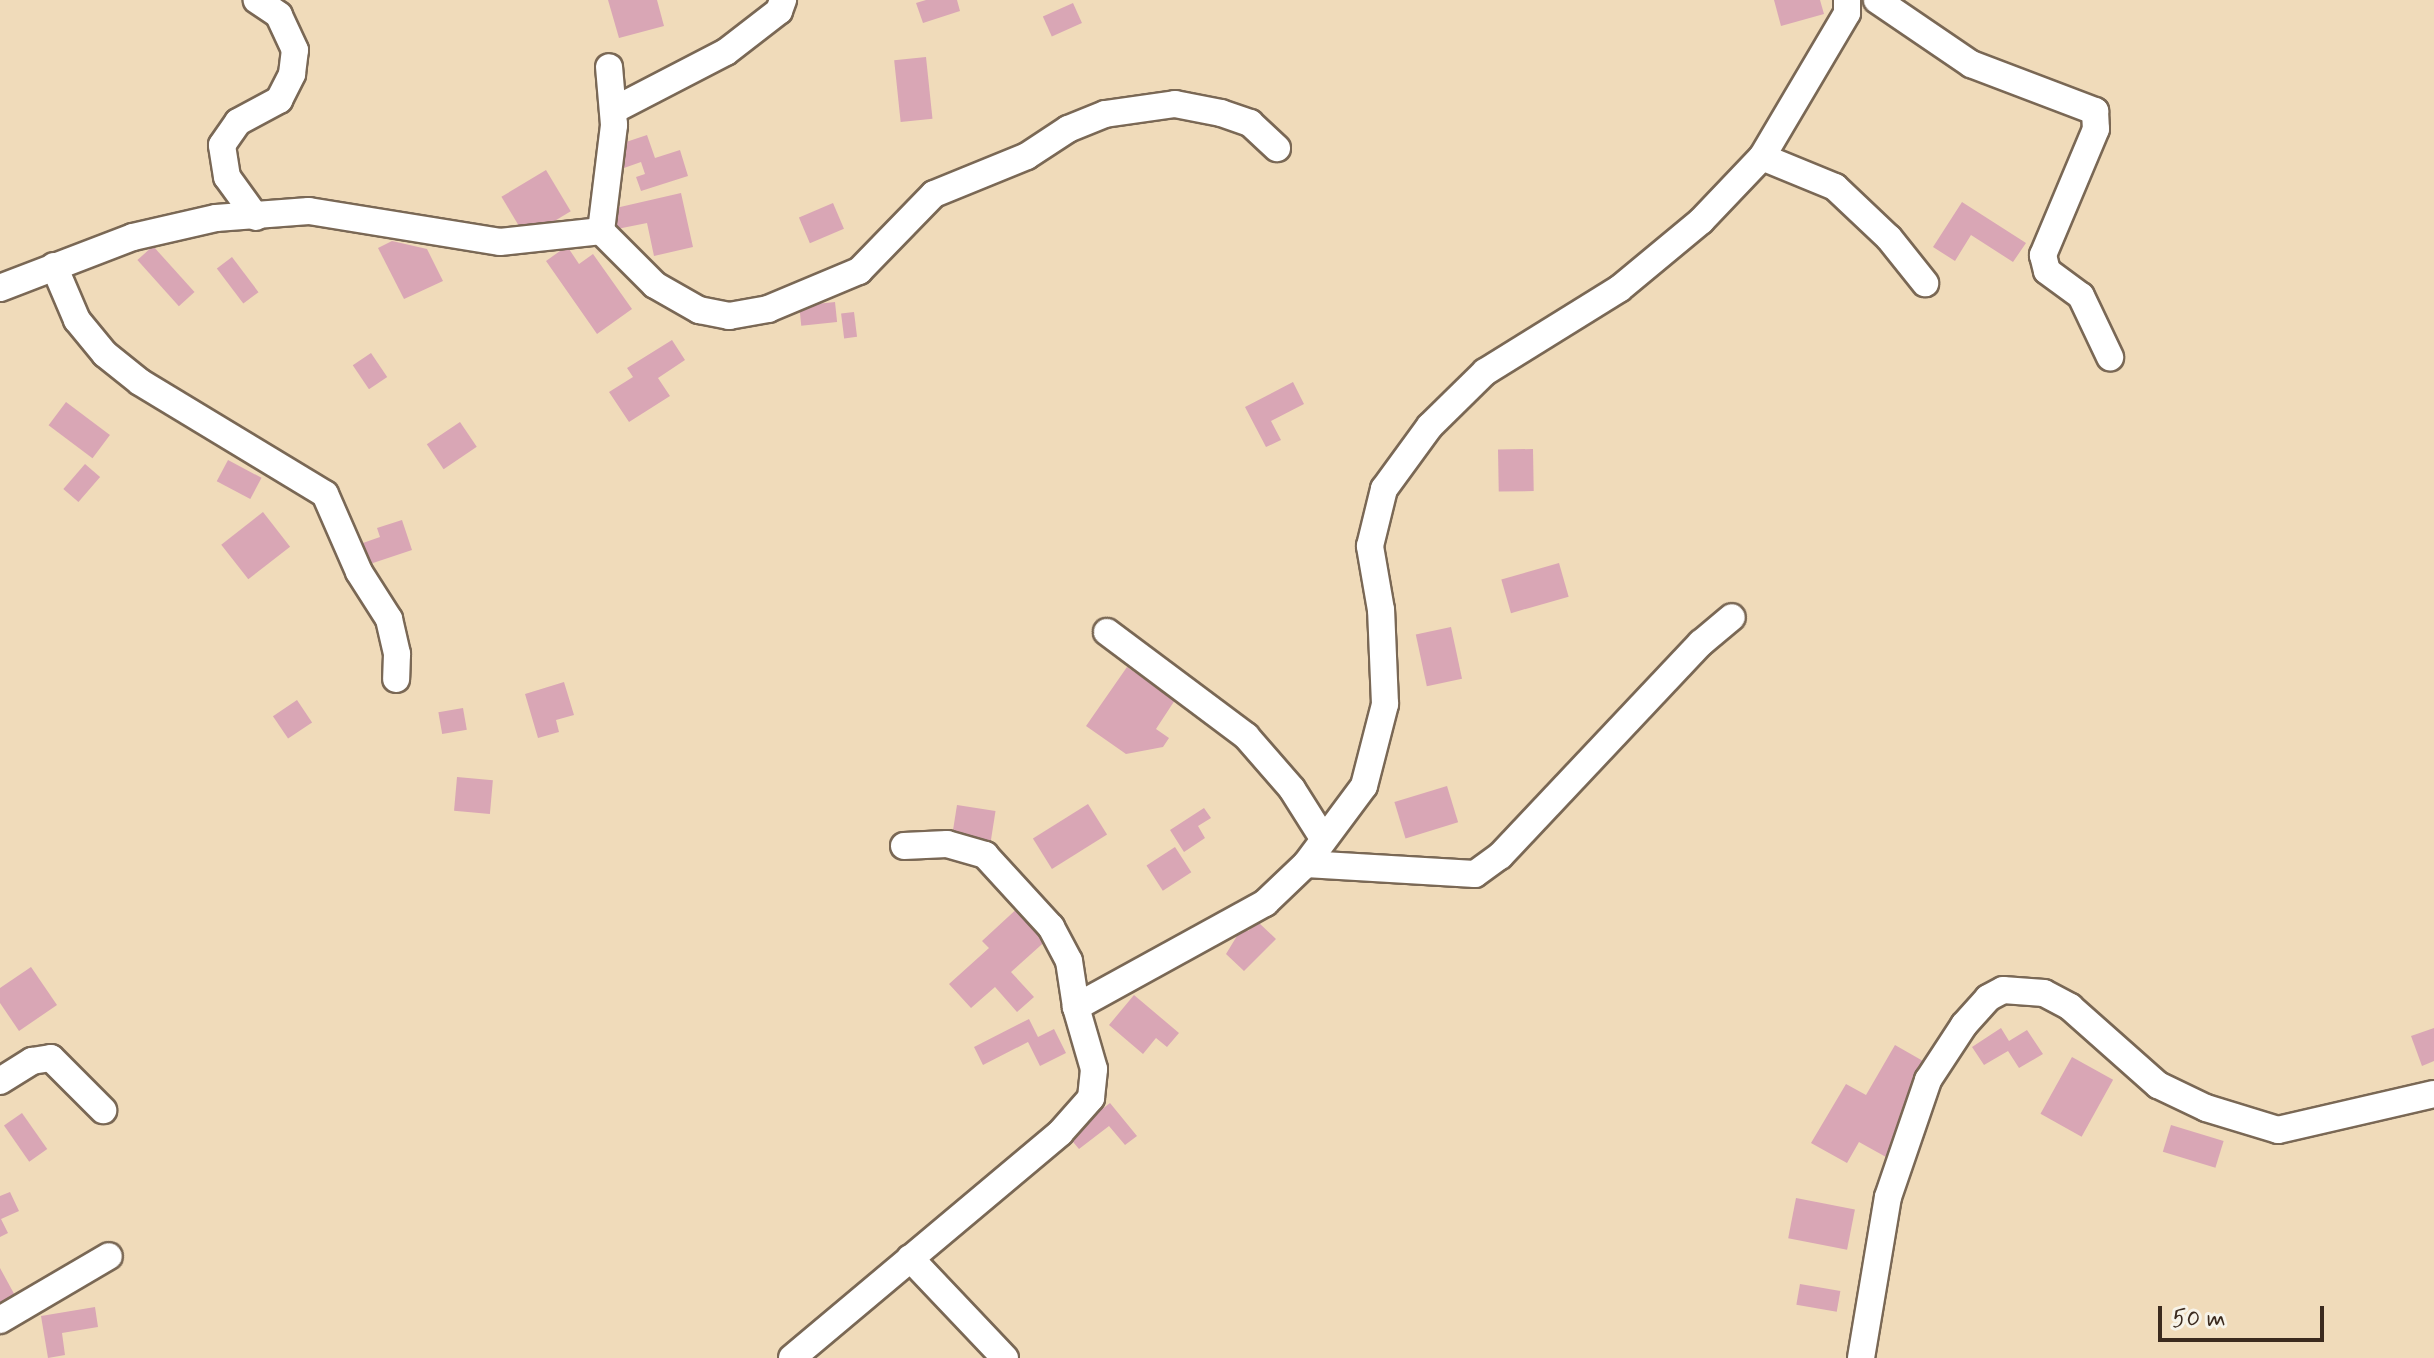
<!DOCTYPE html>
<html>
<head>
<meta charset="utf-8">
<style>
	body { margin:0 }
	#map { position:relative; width:2434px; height:1358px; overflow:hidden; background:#f0dbba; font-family:Mynerve,sans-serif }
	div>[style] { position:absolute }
	.building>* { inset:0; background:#d9a6b5; transform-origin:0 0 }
	.roads { filter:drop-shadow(2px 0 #7a6855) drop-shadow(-2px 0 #7a6855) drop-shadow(0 2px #7a6855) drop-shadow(0 -2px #7a6855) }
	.minor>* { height:26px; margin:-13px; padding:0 13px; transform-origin:13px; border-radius:13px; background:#fff }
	span { translate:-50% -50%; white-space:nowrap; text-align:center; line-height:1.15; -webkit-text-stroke:8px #f7f3e8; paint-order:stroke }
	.scale { position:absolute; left:2158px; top:1306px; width:166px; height:36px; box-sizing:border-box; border:4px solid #3b2a1e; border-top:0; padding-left:10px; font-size:24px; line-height:28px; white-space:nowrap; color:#3b2a1e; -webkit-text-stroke:6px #f7f3e8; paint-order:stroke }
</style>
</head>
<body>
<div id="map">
	<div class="building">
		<i style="clip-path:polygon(608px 0,657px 0,664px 26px,619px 38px)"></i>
		<i style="clip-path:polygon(926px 0,957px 0,960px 11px,923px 23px,916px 3px)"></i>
		<i style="clip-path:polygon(1774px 0,1820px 0,1824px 14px,1781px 26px)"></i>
		<i style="left:1073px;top:3px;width:22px;height:33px;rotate:66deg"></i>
		<i style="left:926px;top:57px;width:62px;height:32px;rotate:84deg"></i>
		<i style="clip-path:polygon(647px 135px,655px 158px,680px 150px,688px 176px,641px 191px,636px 177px,645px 174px,641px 162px,624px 168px,617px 145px)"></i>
		<i style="left:546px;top:170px;width:48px;height:52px;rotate:59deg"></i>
		<i style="clip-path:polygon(681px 193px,693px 247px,654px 256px,647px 223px,612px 230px,607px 210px)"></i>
		<i style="clip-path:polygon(1962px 202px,2026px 243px,2013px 262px,1971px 235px,1955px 261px,1933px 247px)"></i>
		<i style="left:833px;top:203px;width:28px;height:37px;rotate:67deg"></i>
		<i style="clip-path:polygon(392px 241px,427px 249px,443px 281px,404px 299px,378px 248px)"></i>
		<i style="left:153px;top:246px;width:62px;height:21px;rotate:48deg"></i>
		<i style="clip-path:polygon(567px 246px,579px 264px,593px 254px,632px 309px,597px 334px,546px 261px)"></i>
		<i style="left:232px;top:257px;width:44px;height:19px;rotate:53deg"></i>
		<i style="left:835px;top:302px;width:20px;height:36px;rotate:84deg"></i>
		<i style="left:854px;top:312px;width:25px;height:13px;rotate:83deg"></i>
		<i style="clip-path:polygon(672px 340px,685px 360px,658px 378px,670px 396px,629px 422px,609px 392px,633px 377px,627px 368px)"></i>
		<i style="left:371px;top:353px;width:29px;height:22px;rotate:56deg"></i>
		<i style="clip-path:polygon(1293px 382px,1304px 404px,1271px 421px,1281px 440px,1266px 447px,1245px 407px)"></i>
		<i style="left:66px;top:402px;width:55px;height:29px;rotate:37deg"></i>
		<i style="left:460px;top:422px;width:30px;height:40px;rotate:56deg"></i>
		<i style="left:1533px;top:449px;width:42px;height:35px;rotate:89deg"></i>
		<i style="left:228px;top:460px;width:38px;height:24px;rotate:28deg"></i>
		<i style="left:85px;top:464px;width:20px;height:33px;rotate:41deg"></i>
		<i style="left:263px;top:512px;width:44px;height:53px;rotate:52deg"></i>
		<i style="clip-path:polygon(402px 520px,412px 550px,367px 565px,360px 544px,380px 537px,377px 528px)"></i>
		<i style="left:1559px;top:563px;width:35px;height:60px;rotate:74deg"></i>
		<i style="left:1451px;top:627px;width:53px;height:36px;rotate:78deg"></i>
		<i style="clip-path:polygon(1127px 667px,1175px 700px,1156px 729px,1169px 738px,1163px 747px,1126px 754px,1086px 726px)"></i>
		<i style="clip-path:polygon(564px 682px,574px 715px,556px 720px,559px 732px,538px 738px,525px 694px)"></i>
		<i style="left:297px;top:700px;width:27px;height:29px;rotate:56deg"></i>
		<i style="left:463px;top:708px;width:22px;height:25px;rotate:80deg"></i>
		<i style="left:457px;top:777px;width:36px;height:34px;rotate:5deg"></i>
		<i style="left:1447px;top:786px;width:38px;height:55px;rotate:73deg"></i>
		<i style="left:1088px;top:804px;width:36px;height:65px;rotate:58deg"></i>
		<i style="left:957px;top:805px;width:39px;height:32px;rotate:9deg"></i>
		<i style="clip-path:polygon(1204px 808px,1211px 818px,1198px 826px,1205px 838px,1184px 852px,1170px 830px)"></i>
		<i style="left:1175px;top:847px;width:30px;height:34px;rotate:57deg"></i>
		<i style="clip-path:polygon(1021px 905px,1050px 937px,1011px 972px,1034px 997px,1017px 1012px,995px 987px,971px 1008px,949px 984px,989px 948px,982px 941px)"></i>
		<i style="clip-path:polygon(1258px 922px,1276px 939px,1244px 971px,1226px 954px,1243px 926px,1248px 931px)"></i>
		<i style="clip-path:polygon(31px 967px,57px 1005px,19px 1031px,0 1003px,0 988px)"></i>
		<i style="clip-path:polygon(1134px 995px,1179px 1033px,1167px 1047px,1156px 1038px,1143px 1054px,1109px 1025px)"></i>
		<i style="clip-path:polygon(1029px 1019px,1038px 1037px,1054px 1029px,1066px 1053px,1040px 1066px,1028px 1042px,983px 1065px,974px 1047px)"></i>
		<i style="clip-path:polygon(2001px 1028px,2009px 1041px,2027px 1030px,2043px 1054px,2019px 1068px,2008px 1051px,1984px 1065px,1972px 1047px)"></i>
		<i style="clip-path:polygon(2434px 1028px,2434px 1061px,2422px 1066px,2411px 1036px)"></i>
		<i style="clip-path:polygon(1895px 1045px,1930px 1065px,1901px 1115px,1908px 1119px,1886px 1157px,1859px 1142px,1847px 1163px,1811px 1143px,1846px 1084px,1866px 1095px)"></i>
		<i style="left:2072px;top:1057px;width:47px;height:65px;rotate:29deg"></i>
		<i style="clip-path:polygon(1110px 1103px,1137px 1136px,1125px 1145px,1109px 1126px,1079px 1149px,1068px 1136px)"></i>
		<i style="left:22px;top:1113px;width:44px;height:22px;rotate:55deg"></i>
		<i style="left:2171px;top:1125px;width:55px;height:28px;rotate:17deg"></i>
		<i style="clip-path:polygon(10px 1192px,19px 1211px,1px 1219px,8px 1233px,0 1237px,0 1196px)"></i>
		<i style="left:1796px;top:1198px;width:60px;height:41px;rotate:11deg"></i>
		<i style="clip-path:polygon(0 1268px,18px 1301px,0 1311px)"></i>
		<i style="left:1800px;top:1284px;width:41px;height:21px;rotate:10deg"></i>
		<i style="clip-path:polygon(95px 1307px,98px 1327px,62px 1333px,65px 1355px,48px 1358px,41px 1316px)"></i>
	</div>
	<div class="roads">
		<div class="minor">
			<i style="left:1877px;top:0;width:114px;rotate:34.2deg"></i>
			<i style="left:1971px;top:64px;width:133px;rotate:20.8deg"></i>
			<i style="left:2095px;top:111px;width:18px;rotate:87deg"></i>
			<i style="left:2096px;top:129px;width:137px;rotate:112.8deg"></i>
			<i style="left:2043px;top:255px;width:16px;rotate:76deg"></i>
			<i style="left:2047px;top:271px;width:42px;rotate:36.3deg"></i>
			<i style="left:2081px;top:296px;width:68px;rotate:64.6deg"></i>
			<i style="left:614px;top:110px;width:126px;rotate:-27.4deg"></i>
			<i style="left:726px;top:52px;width:67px;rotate:-37.7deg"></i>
			<i style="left:779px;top:11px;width:12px;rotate:-70deg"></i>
			<i style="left:1762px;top:157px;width:79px;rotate:22.3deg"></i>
			<i style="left:1835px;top:187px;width:74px;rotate:43.4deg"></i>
			<i style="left:1889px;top:238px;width:58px;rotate:51.3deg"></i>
			<i style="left:256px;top:217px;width:49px;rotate:-125.9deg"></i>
			<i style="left:227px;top:177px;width:32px;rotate:-99deg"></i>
			<i style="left:222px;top:145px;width:28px;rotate:-55deg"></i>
			<i style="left:238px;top:122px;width:47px;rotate:-28.2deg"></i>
			<i style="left:279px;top:100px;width:29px;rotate:-63deg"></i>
			<i style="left:292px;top:74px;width:24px;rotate:-83deg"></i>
			<i style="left:295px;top:50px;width:38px;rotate:-115deg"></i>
			<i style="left:279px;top:15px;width:27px;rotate:-146deg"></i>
			<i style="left:601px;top:231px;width:107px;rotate:-83deg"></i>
			<i style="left:614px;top:125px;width:58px;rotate:-94.9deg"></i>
			<i style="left:54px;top:266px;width:59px;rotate:66.9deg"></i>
			<i style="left:77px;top:320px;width:44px;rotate:50.5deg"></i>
			<i style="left:105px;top:354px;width:45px;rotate:38.7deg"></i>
			<i style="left:140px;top:382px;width:216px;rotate:31.2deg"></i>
			<i style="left:325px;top:494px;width:85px;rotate:66.4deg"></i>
			<i style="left:359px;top:572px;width:56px;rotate:57.4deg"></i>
			<i style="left:389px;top:619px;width:36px;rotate:77deg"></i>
			<i style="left:397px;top:654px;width:25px;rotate:92deg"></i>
			<i style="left:0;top:288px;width:142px;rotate:-21deg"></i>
			<i style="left:133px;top:237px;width:85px;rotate:-12.9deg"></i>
			<i style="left:216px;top:218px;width:93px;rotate:-4.3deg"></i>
			<i style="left:309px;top:211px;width:193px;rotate:9.2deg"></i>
			<i style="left:500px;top:242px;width:102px;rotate:-6.2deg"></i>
			<i style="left:601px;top:231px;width:76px;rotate:45deg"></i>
			<i style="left:655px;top:285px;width:51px;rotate:29.6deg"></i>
			<i style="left:699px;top:310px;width:31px;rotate:11deg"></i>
			<i style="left:729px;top:316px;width:40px;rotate:-10deg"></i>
			<i style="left:768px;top:309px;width:99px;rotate:-22.7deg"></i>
			<i style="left:859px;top:271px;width:107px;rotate:-45.8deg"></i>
			<i style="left:934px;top:194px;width:100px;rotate:-22.2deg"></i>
			<i style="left:1027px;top:156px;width:49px;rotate:-33.4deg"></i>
			<i style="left:1068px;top:129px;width:40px;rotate:-22deg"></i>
			<i style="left:1105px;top:114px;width:71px;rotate:-8.1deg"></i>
			<i style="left:1175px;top:104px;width:47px;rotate:11.1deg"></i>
			<i style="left:1221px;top:113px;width:31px;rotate:19deg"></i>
			<i style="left:1250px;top:123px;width:37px;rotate:43deg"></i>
			<i style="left:1107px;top:632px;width:174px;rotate:36.8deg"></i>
			<i style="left:1246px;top:736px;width:70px;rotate:49deg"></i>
			<i style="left:1292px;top:789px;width:58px;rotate:57.7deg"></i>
			<i style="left:904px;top:846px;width:43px;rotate:-2.7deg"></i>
			<i style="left:947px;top:844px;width:40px;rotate:16deg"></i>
			<i style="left:985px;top:855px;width:98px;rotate:47.5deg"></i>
			<i style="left:1051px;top:927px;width:38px;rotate:62deg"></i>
			<i style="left:1069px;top:961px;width:47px;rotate:81.3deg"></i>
			<i style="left:1306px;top:864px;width:169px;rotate:3.4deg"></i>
			<i style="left:1475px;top:874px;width:31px;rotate:-36deg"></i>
			<i style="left:1500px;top:856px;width:293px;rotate:-46.7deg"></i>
			<i style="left:1701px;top:643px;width:40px;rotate:-40deg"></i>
			<i style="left:0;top:1081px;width:38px;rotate:-32deg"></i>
			<i style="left:32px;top:1061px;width:19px;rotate:-9deg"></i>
			<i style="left:51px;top:1058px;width:74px;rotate:45deg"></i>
			<i style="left:910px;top:1258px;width:138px;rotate:46.5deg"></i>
			<i style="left:0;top:1320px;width:126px;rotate:-30.4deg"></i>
			<i style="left:792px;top:1358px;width:350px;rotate:-40deg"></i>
			<i style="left:1060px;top:1133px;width:47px;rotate:-48.5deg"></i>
			<i style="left:1091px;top:1098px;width:29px;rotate:-84deg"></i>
			<i style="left:1094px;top:1069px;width:65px;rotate:-106.2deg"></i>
			<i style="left:1076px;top:1007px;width:216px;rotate:-28.8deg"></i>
			<i style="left:1265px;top:903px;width:57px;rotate:-43.6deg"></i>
			<i style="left:1306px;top:864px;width:97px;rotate:-53.4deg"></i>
			<i style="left:1364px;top:786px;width:85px;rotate:-75.6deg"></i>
			<i style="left:1385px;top:704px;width:94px;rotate:-92.4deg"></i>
			<i style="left:1381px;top:610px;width:65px;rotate:-99.8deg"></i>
			<i style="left:1370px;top:546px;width:59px;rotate:-76.2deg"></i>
			<i style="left:1384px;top:489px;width:78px;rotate:-53.9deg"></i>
			<i style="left:1430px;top:426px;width:77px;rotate:-44.5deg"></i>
			<i style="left:1485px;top:372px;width:158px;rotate:-31.8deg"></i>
			<i style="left:1619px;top:289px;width:107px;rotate:-39.7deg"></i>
			<i style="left:1701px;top:221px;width:88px;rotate:-46.4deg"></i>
			<i style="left:1762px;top:157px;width:167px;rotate:-59.4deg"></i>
			<i style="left:1847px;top:13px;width:13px;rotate:-90deg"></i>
			<i style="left:1861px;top:1358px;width:163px;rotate:-80.5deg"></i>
			<i style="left:1888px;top:1197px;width:124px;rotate:-71.1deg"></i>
			<i style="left:1928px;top:1080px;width:66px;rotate:-56.8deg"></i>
			<i style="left:1964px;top:1025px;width:36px;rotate:-48deg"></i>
			<i style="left:1988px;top:998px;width:17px;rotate:-28deg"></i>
			<i style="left:2003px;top:990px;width:41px;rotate:4.2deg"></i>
			<i style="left:2044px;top:993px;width:30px;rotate:28deg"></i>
			<i style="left:2070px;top:1007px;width:118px;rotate:41.6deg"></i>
			<i style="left:2158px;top:1085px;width:53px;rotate:25.6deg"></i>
			<i style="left:2206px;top:1108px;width:75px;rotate:17deg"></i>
			<i style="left:2278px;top:1130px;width:160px;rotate:-13deg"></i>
		</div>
	</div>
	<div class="scale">50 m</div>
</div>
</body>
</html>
